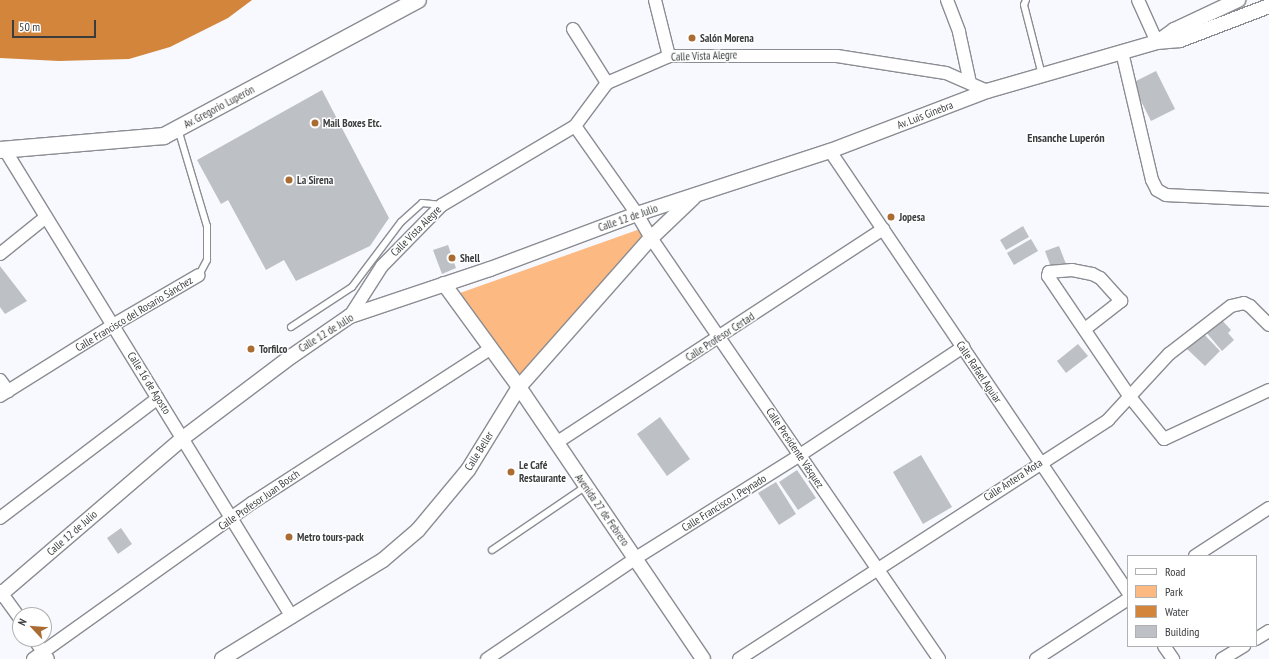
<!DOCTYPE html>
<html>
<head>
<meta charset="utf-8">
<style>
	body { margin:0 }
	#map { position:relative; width:1269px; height:659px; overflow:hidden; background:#f7f9ff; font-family:"PT Sans Narrow",sans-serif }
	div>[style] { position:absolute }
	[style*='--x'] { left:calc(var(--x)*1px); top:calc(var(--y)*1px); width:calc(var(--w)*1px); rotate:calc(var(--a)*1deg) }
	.green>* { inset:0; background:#fcb981 }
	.water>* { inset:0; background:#d3853c }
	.building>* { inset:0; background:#bdc0c5 }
	.roads { filter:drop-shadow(1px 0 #8b8d92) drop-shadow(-1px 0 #8b8d92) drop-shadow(0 1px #8b8d92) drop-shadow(0 -1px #8b8d92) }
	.service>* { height:6px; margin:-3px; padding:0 3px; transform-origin:3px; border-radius:3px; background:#fff }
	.minor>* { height:12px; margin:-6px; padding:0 6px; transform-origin:6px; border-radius:6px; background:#fff }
	.tertiary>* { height:14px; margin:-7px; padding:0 7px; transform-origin:7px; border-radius:7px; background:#fff }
	.secondary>* { height:16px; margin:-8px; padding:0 8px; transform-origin:8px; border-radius:8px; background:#fff }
	.dots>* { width:11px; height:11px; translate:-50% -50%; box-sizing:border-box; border:2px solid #fff; border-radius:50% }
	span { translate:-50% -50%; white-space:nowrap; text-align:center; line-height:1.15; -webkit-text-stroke:3px #fff; paint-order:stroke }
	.poi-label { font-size:11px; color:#3b3c3e; font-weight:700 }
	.left { translate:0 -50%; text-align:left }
	.street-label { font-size:11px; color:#3b3c3e }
	.neighbourhood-label { font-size:12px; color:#3b3c3e; font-weight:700 }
	.legend { position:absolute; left:1127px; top:555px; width:130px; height:92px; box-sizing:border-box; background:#fff; border:1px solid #b1b1b2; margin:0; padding:5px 7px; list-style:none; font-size:12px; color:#3b3c3e }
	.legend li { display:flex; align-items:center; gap:8px; height:20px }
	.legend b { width:20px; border:1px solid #b1b1b2 }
	.north { position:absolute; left:12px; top:607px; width:40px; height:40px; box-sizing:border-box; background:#fff; border:1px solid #b1b1b2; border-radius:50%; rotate:296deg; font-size:11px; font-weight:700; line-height:16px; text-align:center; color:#3b3c3e }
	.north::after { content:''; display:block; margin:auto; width:14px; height:18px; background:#ab6c33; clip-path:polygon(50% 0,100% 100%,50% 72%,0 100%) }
	.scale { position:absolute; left:12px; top:20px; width:84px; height:18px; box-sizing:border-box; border:2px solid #3b3c3e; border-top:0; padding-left:5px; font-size:12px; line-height:14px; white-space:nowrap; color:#3b3c3e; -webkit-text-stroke:3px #fff; paint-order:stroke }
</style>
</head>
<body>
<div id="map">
	<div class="green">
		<div style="clip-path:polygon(671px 218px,520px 379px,460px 293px)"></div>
	</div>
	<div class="water">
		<div style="clip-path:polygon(0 0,252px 0,228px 18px,170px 47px,129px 59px,59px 61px,0 58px)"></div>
	</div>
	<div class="building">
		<div style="clip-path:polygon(1156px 71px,1175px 109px,1151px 121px,1132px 83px)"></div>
		<div style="clip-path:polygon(322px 90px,389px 218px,370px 246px,296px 281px,284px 260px,266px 270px,228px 200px,221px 204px,197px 160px)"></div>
		<div style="clip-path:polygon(1023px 226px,1029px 237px,1006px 250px,1000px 240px)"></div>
		<div style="clip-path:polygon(1031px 239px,1038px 251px,1014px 265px,1007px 253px)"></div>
		<div style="clip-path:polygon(448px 245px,456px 268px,442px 274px,433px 250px)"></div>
		<div style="clip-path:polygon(1059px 246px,1066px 264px,1052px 270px,1045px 251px)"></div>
		<div style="clip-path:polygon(0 266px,27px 301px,5px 314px,0 307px)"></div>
		<div style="clip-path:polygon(1220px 318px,1231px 330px,1228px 333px,1234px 340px,1222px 351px,1205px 331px)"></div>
		<div style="clip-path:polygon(1202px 332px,1220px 351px,1205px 366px,1186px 348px)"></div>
		<div style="clip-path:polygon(1078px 344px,1088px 356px,1066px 373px,1057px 361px)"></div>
		<div style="clip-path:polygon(660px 417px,690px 459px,667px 476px,637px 434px)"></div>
		<div style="clip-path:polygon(921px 455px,952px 507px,923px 524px,893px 472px)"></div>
		<div style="clip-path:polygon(797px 470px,816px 498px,798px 510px,779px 482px)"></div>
		<div style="clip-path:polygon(776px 482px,796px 514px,779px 525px,758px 493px)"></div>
		<div style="clip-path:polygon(121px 528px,132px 544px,118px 554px,107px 538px)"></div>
	</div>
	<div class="roads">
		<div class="service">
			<div style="--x:1026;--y:0;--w:5;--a:112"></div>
			<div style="--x:1024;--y:5;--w:72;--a:75.6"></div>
			<div style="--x:178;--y:129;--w:101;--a:73.4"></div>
			<div style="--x:207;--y:226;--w:34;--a:90"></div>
			<div style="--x:207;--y:260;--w:17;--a:118"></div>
			<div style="--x:291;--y:327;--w:73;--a:-33.3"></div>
			<div style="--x:352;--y:287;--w:81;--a:-53"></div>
			<div style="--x:401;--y:222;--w:28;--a:-42"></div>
			<div style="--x:422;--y:203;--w:20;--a:6"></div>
			<div style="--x:492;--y:550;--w:114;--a:-34.2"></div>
		</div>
		<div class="minor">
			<div style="--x:655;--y:0;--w:58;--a:76"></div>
			<div style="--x:947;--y:0;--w:34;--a:69"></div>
			<div style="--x:959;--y:32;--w:52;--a:77.8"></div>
			<div style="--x:1138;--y:0;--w:46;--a:65.7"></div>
			<div style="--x:573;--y:29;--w:64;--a:57.8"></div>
			<div style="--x:1122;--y:52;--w:131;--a:76.8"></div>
			<div style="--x:1152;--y:180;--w:11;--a:63"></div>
			<div style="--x:1157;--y:190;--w:10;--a:29"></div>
			<div style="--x:1166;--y:195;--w:103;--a:2.8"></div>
			<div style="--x:575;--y:126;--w:108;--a:54.8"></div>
			<div style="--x:637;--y:214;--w:28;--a:60"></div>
			<div style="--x:651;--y:238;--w:510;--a:55.62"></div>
			<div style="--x:5;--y:150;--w:548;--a:58.43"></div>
			<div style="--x:830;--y:151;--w:532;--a:55.95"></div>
			<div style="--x:0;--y:254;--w:59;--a:-38.8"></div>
			<div style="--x:350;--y:316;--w:59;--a:-57.4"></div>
			<div style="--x:382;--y:266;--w:86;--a:-45.5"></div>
			<div style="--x:442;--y:205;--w:155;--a:-30.7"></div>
			<div style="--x:575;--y:126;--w:54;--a:-53.3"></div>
			<div style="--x:607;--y:83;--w:68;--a:-23.5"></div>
			<div style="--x:669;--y:56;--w:168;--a:0"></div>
			<div style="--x:837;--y:56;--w:110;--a:8.9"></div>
			<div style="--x:946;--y:73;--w:45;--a:23.7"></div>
			<div style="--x:1085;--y:329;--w:46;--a:-37.9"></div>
			<div style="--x:1121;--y:301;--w:31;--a:-132"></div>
			<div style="--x:1100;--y:278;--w:9;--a:-153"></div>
			<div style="--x:1092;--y:274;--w:20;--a:-169"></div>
			<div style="--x:1072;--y:270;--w:23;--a:175"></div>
			<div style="--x:1049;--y:272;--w:4;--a:104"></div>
			<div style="--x:1048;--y:276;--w:146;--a:55.9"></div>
			<div style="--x:1130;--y:397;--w:54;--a:51"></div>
			<div style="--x:1164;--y:439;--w:116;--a:-25"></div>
			<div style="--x:0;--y:380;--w:14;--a:54"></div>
			<div style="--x:0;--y:396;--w:133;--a:-32.1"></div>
			<div style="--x:113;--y:325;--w:99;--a:-30.2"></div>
			<div style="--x:556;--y:443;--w:391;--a:-33.2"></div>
			<div style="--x:0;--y:518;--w:198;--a:-37.2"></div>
			<div style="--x:1195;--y:556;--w:88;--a:-33"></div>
			<div style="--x:0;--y:591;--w:34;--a:54"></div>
			<div style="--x:34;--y:639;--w:24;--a:55"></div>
			<div style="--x:1256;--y:639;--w:15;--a:-32"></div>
			<div style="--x:1164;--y:646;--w:16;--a:55"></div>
			<div style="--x:33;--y:659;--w:269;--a:-35.5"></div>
			<div style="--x:252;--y:503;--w:283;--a:-32.9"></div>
			<div style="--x:487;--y:659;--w:180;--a:-34.1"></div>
			<div style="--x:636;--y:558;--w:194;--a:-32.1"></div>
			<div style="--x:800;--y:455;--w:196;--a:-33.5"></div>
			<div style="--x:739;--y:659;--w:440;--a:-32.9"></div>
			<div style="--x:1108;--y:420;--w:90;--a:-47.3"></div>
			<div style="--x:1169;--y:354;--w:78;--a:-37.7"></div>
			<div style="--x:1231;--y:306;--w:13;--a:-13"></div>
			<div style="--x:1244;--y:303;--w:7;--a:27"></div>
			<div style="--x:1250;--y:306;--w:27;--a:45"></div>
			<div style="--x:1036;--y:659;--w:110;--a:-33.1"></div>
			<div style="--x:1222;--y:659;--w:26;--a:-31"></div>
		</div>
		<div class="tertiary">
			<div style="--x:1159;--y:41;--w:19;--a:-36"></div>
			<div style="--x:1174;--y:30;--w:71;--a:-25.1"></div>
			<div style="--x:444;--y:284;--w:127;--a:53.9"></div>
			<div style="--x:519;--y:387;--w:328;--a:55.9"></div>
			<div style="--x:0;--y:595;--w:241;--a:-40.6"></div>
			<div style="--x:183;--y:438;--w:136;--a:-37"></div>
			<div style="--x:292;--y:356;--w:70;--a:-34.6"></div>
			<div style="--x:350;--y:316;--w:148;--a:-18.6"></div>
			<div style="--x:490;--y:269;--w:157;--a:-20.5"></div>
			<div style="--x:637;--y:214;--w:203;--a:-18.1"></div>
			<div style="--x:830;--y:151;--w:168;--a:-20.9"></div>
			<div style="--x:987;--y:91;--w:177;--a:-16.1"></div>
			<div style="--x:1157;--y:42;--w:23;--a:-5"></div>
			<div style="--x:1180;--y:40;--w:95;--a:-20.9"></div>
			<div style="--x:222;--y:659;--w:189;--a:-31.6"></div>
			<div style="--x:383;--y:560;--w:46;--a:-40.6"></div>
			<div style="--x:418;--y:530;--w:78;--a:-50.2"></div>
			<div style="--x:468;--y:470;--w:97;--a:-58.4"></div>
			<div style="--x:519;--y:387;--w:199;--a:-48.5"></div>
			<div style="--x:651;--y:238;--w:58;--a:-43.6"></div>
		</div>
		<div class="secondary">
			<div style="--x:0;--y:150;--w:165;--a:-4.9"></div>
			<div style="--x:164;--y:136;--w:288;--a:-28.2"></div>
		</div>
	</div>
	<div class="dots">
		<div style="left:692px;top:38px;background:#ab6c33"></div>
		<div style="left:315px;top:123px;background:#ab6c33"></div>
		<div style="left:289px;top:180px;background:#ab6c33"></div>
		<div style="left:891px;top:217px;background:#ab6c33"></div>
		<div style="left:452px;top:258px;background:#ab6c33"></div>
		<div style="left:251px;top:349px;background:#ab6c33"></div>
		<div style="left:511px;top:472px;background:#ab6c33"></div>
		<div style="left:289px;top:537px;background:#ab6c33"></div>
	</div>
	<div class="poi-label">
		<span class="left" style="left:700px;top:38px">Salón Morena</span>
		<span class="left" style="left:323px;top:123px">Mail Boxes Etc.</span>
		<span class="left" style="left:297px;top:180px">La Sirena</span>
		<span class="left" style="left:899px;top:217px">Jopesa</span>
		<span class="left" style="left:460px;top:258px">Shell</span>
		<span class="left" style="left:259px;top:349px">Torfilco</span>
		<span class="left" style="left:519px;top:472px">Le Café<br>Restaurante</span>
		<span class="left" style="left:297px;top:537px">Metro tours-pack</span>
	</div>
	<div class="street-label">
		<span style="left:704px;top:56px;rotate:-2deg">Calle Vista Alegre</span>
		<span style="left:219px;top:107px;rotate:-28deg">Av. Gregorio Luperón</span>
		<span style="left:925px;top:115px;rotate:-21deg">Av. Luis Ginebra</span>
		<span style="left:628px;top:218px;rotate:-19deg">Calle 12 de Julio</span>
		<span style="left:416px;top:231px;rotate:-45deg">Calle Vista Alegre</span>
		<span style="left:134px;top:314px;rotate:-31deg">Calle Francisco del Rosario Sánchez</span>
		<span style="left:326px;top:333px;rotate:-32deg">Calle 12 de Julio</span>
		<span style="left:720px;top:337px;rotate:-33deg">Calle Profesor Certad</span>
		<span style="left:979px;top:372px;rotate:56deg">Calle Rafael Aguiar</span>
		<span style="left:149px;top:383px;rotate:58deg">Calle 16 de Agosto</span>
		<span style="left:795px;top:448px;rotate:56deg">Calle Presidente Vásquez</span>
		<span style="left:479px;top:451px;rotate:-58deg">Calle Beller</span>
		<span style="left:1013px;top:480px;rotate:-33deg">Calle Antera Mota</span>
		<span style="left:259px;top:500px;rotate:-35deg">Calle Profesor Juan Bosch</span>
		<span style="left:724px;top:503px;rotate:-32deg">Calle Francisco J. Peynado</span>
		<span style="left:602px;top:510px;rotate:55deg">Avenida 27 de Febrero</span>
		<span style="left:72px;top:533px;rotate:-41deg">Calle 12 de Julio</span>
	</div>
	<div class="neighbourhood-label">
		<span style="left:1066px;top:138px">Ensanche Luperón</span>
	</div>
	<ul class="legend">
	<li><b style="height:5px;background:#fff"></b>Road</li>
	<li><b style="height:11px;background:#fcb981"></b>Park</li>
	<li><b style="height:11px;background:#d3853c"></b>Water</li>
	<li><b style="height:11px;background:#bdc0c5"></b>Building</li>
	</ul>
	<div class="north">N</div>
	<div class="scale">50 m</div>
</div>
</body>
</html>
